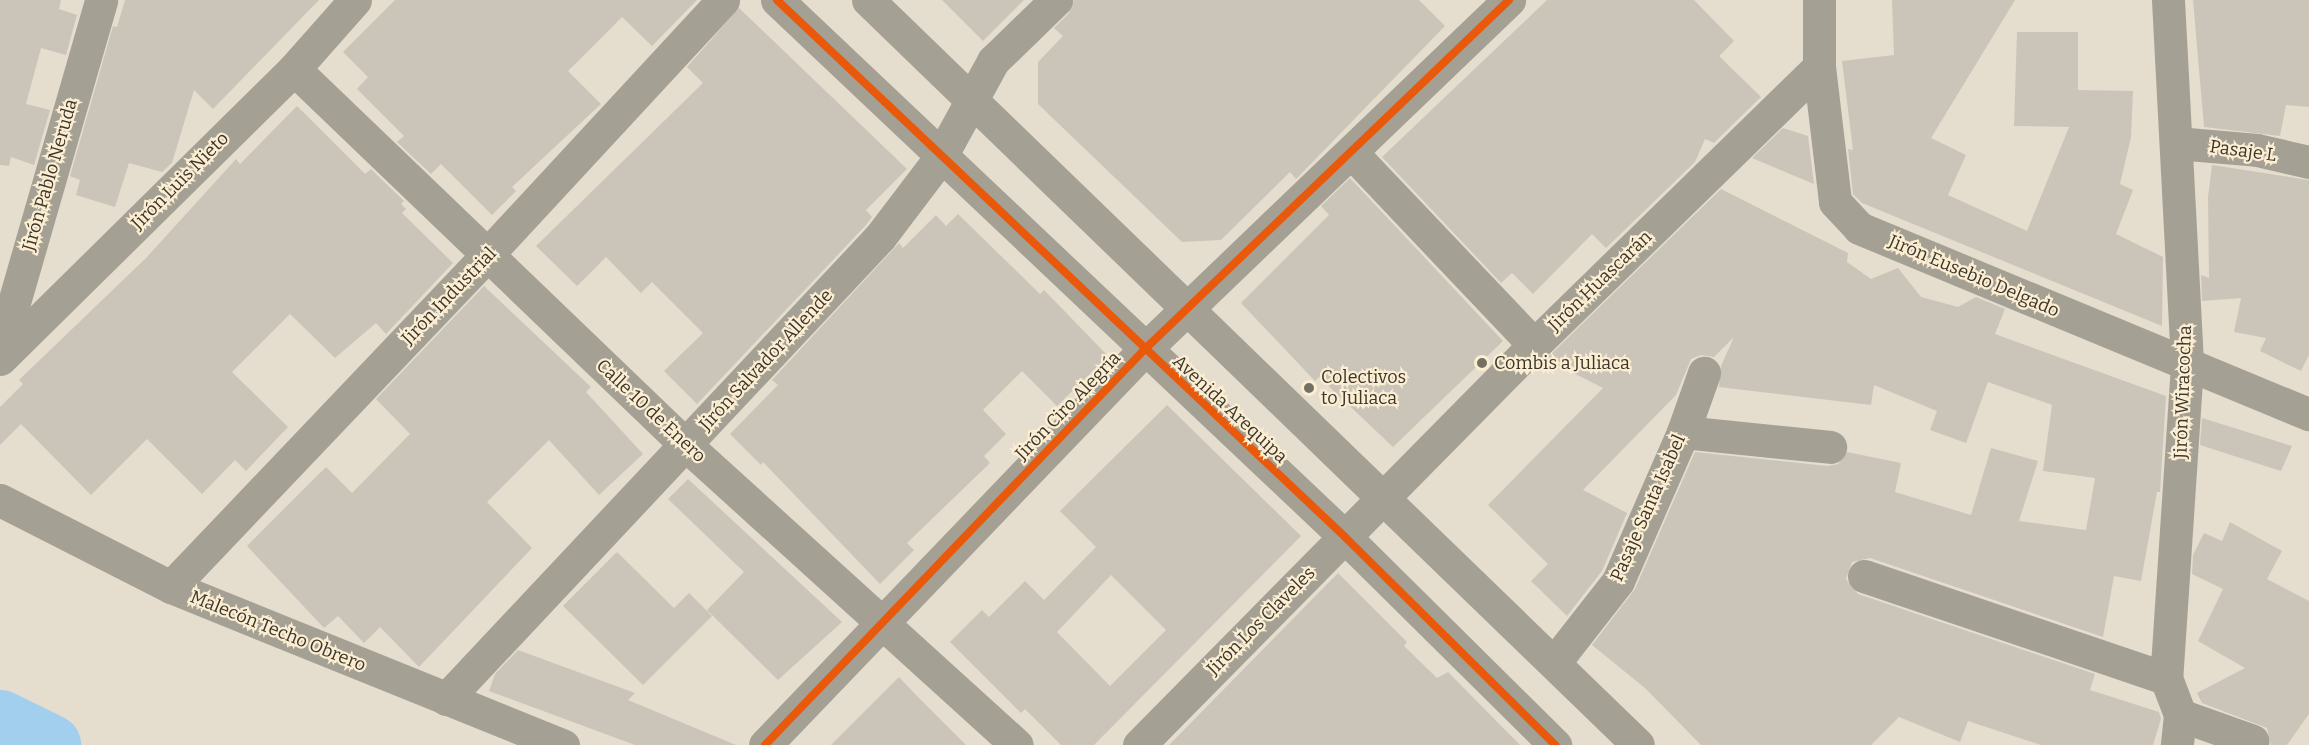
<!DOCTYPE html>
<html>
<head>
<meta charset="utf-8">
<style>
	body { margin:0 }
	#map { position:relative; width:2309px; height:745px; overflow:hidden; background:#e5ddce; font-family:Bitter,serif }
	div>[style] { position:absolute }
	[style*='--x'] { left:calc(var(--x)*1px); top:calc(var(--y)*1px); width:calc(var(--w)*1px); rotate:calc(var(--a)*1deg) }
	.river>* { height:63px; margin:-31.5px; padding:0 31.5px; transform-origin:31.5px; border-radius:31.5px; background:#a3cfee }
	.building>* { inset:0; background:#cbc5b9 }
	.minor>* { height:33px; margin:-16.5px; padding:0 16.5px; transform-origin:16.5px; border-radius:16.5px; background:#a5a094 }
	.cycleway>* { height:8px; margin:-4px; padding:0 4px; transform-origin:4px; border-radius:4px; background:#e8590c }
	.dots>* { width:16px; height:16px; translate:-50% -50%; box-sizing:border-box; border:3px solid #fceed2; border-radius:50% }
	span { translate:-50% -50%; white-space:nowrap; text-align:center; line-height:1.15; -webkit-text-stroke:4.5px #fceed2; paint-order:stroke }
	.street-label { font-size:18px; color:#3b352b }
	.poi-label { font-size:18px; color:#3b352b }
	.left { translate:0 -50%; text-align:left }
</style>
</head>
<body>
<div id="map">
	<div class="river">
		<div style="--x:0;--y:721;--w:55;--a:26.1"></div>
	</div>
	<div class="building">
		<div style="clip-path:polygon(0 0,61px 0,59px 9px,77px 15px,66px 55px,41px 48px,26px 104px,50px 110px,34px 165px,11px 157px,9px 166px,0 165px)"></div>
		<div style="clip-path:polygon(125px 0,319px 0,213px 109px,194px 90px,172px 163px,162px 172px,129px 163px,115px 207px,76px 195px,80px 180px,70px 176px,113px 26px,117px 27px)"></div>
		<div style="clip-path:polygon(395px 0,697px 0,652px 46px,622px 17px,568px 71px,601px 104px,512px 187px,516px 191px,492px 215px,441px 164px,431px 174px,397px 142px,404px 136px,357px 89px,368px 77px,343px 52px)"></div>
		<div style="clip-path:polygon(942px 0,1024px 0,983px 41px)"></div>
		<div style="clip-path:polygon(1074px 0,1419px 0,1445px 26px,1296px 179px,1290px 172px,1221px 240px,1182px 242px,1038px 104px,1038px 62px,1063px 36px,1054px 28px,1069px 13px)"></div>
		<div style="clip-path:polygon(1547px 0,1694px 0,1734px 41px,1719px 56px,1761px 97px,1714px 143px,1705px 139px,1695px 162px,1606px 248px,1592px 234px,1533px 294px,1512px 273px,1501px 283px,1382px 157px)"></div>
		<div style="clip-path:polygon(1892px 0,2015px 0,1931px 138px,1966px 155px,1948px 195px,2027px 231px,2069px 127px,2014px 126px,2017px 32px,2078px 32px,2078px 90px,2133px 91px,2131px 137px,2120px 184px,2133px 190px,2116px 234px,2163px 257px,2162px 326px,1862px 203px,1853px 194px,1848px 149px,1853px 150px,1842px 61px,1894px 55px)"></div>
		<div style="clip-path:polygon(2193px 0,2309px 0,2309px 107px,2286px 105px,2280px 136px,2204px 127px)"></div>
		<div style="clip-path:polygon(739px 8px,907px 169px,866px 210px,872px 217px,866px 225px,697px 404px,664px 371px,703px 333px,652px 282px,641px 293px,606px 257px,577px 286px,536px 246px,703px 83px,687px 67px)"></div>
		<div style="clip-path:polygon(297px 106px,365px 174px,371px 169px,404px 201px,401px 204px,406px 209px,402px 213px,453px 263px,386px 334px,376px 323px,335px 358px,290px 314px,232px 372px,288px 427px,246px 471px,235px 460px,202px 494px,147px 439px,91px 495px,21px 424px,0 445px,0 407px,23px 384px,19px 380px,147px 257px,236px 159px,240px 164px)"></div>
		<div style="clip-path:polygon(1783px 128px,1808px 136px,1814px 184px,1752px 158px)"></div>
		<div style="clip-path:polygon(2212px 165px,2309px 180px,2309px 355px,2301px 371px,2260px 351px,2266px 338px,2234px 332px,2241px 298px,2202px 301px,2201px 275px,2209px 278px,2208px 197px)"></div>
		<div style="clip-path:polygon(1350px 178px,1503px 341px,1393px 447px,1319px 377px,1315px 381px,1241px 303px,1329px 215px,1321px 206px)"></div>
		<div style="clip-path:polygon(1721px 189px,1848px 253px,1847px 262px,1871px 279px,1898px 268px,1921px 297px,1958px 307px,1976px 297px,2005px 309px,1995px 334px,2166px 396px,2160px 492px,2157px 492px,2141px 581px,2114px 576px,2103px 637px,1870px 558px,1852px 562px,1846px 579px,1858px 594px,2095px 674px,2090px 690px,2159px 712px,2161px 719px,2153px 745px,2041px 745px,1968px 721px,1960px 742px,1899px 717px,1871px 745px,1701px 745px,1645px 688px,1592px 645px,1635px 589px,1695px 452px,1828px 466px,1838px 464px,1847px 452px,1901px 463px,1895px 492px,1971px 515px,1991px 448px,2038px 461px,2019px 521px,2086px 530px,2095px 478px,2043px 471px,2052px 405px,1988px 382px,1966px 443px,1930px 430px,1937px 411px,1874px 385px,1871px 405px,1719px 387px,1721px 366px,1734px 337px,1714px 357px,1701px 355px,1691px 359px,1676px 395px,1583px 490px,1627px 513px,1602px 571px,1567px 616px,1531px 581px,1548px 564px,1488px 505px,1603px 388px,1546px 359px)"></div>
		<div style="clip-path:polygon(958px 214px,1040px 294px,1044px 290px,1108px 356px,1057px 406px,1022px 371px,983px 410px,1006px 434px,984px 456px,990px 463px,907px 543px,914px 550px,880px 584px,763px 462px,761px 465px,730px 434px,778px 385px,772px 380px,899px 243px,903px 248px,936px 215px,946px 226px)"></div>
		<div style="clip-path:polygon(484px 286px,591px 387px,586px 392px,643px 454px,599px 495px,549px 440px,487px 502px,532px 548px,419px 667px,380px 627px,364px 643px,338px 616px,324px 628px,247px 546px,326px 467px,352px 493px,410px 434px,376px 399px)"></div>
		<div style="clip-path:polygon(evenodd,1167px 405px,1301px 536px,1094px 745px,1061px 745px,1025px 709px,1021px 713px,950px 642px,982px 610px,989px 617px,1025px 581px,1044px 600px,1096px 547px,1060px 511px,1167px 405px,1111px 575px,1166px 630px,1110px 686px,1057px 632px,1111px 575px)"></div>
		<div style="clip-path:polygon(2202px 418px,2292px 446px,2281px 471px,2200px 445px)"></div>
		<div style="clip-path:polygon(688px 479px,842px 622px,778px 680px,707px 610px,744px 572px,668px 499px)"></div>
		<div style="clip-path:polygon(2230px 522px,2282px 551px,2267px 579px,2309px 601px,2309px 714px,2287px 745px,2271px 745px,2267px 728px,2202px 703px,2197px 693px,2245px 668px,2198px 641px,2223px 589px,2192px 574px,2193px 555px,2204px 533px,2222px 541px)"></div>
		<div style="clip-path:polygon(617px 552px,674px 608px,689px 593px,712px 616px,643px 685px,563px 606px)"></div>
		<div style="clip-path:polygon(1338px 573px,1407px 642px,1404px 646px,1437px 678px,1448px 672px,1520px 745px,1169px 745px)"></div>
		<div style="clip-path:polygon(518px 650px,635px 693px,628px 700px,736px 745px,635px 745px,489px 691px,495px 674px)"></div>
		<div style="clip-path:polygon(899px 677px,916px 695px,966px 745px,831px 745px)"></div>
	</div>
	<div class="minor">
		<div style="--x:777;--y:0;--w:782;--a:43.39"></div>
		<div style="--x:1345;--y:537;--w:296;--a:44.7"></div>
		<div style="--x:868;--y:0;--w:1071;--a:44.05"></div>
		<div style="--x:1819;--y:0;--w:67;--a:90"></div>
		<div style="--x:1819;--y:67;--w:136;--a:83.2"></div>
		<div style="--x:1835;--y:202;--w:35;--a:47"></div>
		<div style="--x:1859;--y:228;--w:487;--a:22.5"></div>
		<div style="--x:2168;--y:0;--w:365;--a:87"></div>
		<div style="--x:2187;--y:365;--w:314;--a:93.8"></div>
		<div style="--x:2166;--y:678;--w:40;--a:69"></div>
		<div style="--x:2180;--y:715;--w:30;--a:96"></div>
		<div style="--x:294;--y:69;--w:545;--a:43.81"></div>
		<div style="--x:687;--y:446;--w:445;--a:42.2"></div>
		<div style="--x:2176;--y:143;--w:81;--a:4.9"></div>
		<div style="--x:2257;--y:150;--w:53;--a:13"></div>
		<div style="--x:1352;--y:153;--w:265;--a:46.5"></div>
		<div style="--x:0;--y:351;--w:365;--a:-73.9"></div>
		<div style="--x:0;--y:359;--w:413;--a:-44.6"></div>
		<div style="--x:294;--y:69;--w:92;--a:-48.5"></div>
		<div style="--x:1683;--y:432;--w:148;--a:5.8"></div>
		<div style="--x:0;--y:500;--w:192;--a:27"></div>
		<div style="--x:171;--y:587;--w:423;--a:22"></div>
		<div style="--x:1864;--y:576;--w:319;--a:18.7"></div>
		<div style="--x:171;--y:587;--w:457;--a:-46.4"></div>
		<div style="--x:486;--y:256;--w:349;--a:-47.2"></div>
		<div style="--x:1554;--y:663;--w:104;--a:-52"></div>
		<div style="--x:1618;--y:581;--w:163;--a:-66.4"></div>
		<div style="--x:1683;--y:432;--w:63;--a:-70.4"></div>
		<div style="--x:446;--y:699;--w:634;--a:-46.79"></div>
		<div style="--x:880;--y:237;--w:99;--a:-52.8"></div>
		<div style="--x:940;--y:158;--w:111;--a:-61.3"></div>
		<div style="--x:993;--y:61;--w:88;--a:-44.1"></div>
		<div style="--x:2180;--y:715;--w:77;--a:19.6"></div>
		<div style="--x:765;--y:745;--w:547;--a:-46.18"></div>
		<div style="--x:1144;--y:350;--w:506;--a:-43.8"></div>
		<div style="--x:1139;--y:745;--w:562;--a:-45.36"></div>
		<div style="--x:1534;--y:345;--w:398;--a:-44.3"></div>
	</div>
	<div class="cycleway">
		<div style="--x:777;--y:0;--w:782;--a:43.39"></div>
		<div style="--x:1345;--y:537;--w:296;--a:44.7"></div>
		<div style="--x:765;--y:745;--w:547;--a:-46.18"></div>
		<div style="--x:1144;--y:350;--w:506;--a:-43.8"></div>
	</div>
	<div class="dots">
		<div style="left:1482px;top:363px;background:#767064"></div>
		<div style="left:1309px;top:388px;background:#767064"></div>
	</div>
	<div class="street-label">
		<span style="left:2243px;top:151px;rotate:8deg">Pasaje L</span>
		<span style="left:50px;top:175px;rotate:-74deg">Jirón Pablo Neruda</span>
		<span style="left:180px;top:181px;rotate:-45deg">Jirón Luis Nieto</span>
		<span style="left:1974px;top:276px;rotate:23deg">Jirón Eusebio Delgado</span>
		<span style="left:1600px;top:281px;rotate:-44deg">Jirón Huascarán</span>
		<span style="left:449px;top:296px;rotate:-46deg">Jirón Industrial</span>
		<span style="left:766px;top:360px;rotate:-47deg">Jirón Salvador Allende</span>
		<span style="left:2183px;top:392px;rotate:-88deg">Jirón Wiracocha</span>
		<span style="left:1068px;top:406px;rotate:-46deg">Jirón Ciro Alegría</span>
		<span style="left:1230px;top:409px;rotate:43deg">Avenida Arequipa</span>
		<span style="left:651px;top:411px;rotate:43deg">Calle 10 de Enero</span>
		<span style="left:1648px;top:508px;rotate:-66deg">Pasaje Santa Isabel</span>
		<span style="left:1261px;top:621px;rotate:-45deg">Jirón Los Claveles</span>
		<span style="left:278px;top:631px;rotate:22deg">Malecón Techo Obrero</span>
	</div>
	<div class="poi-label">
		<span class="left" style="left:1494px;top:363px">Combis a Juliaca</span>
		<span class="left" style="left:1321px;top:388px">Colectivos<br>to Juliaca</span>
	</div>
</div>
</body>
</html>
